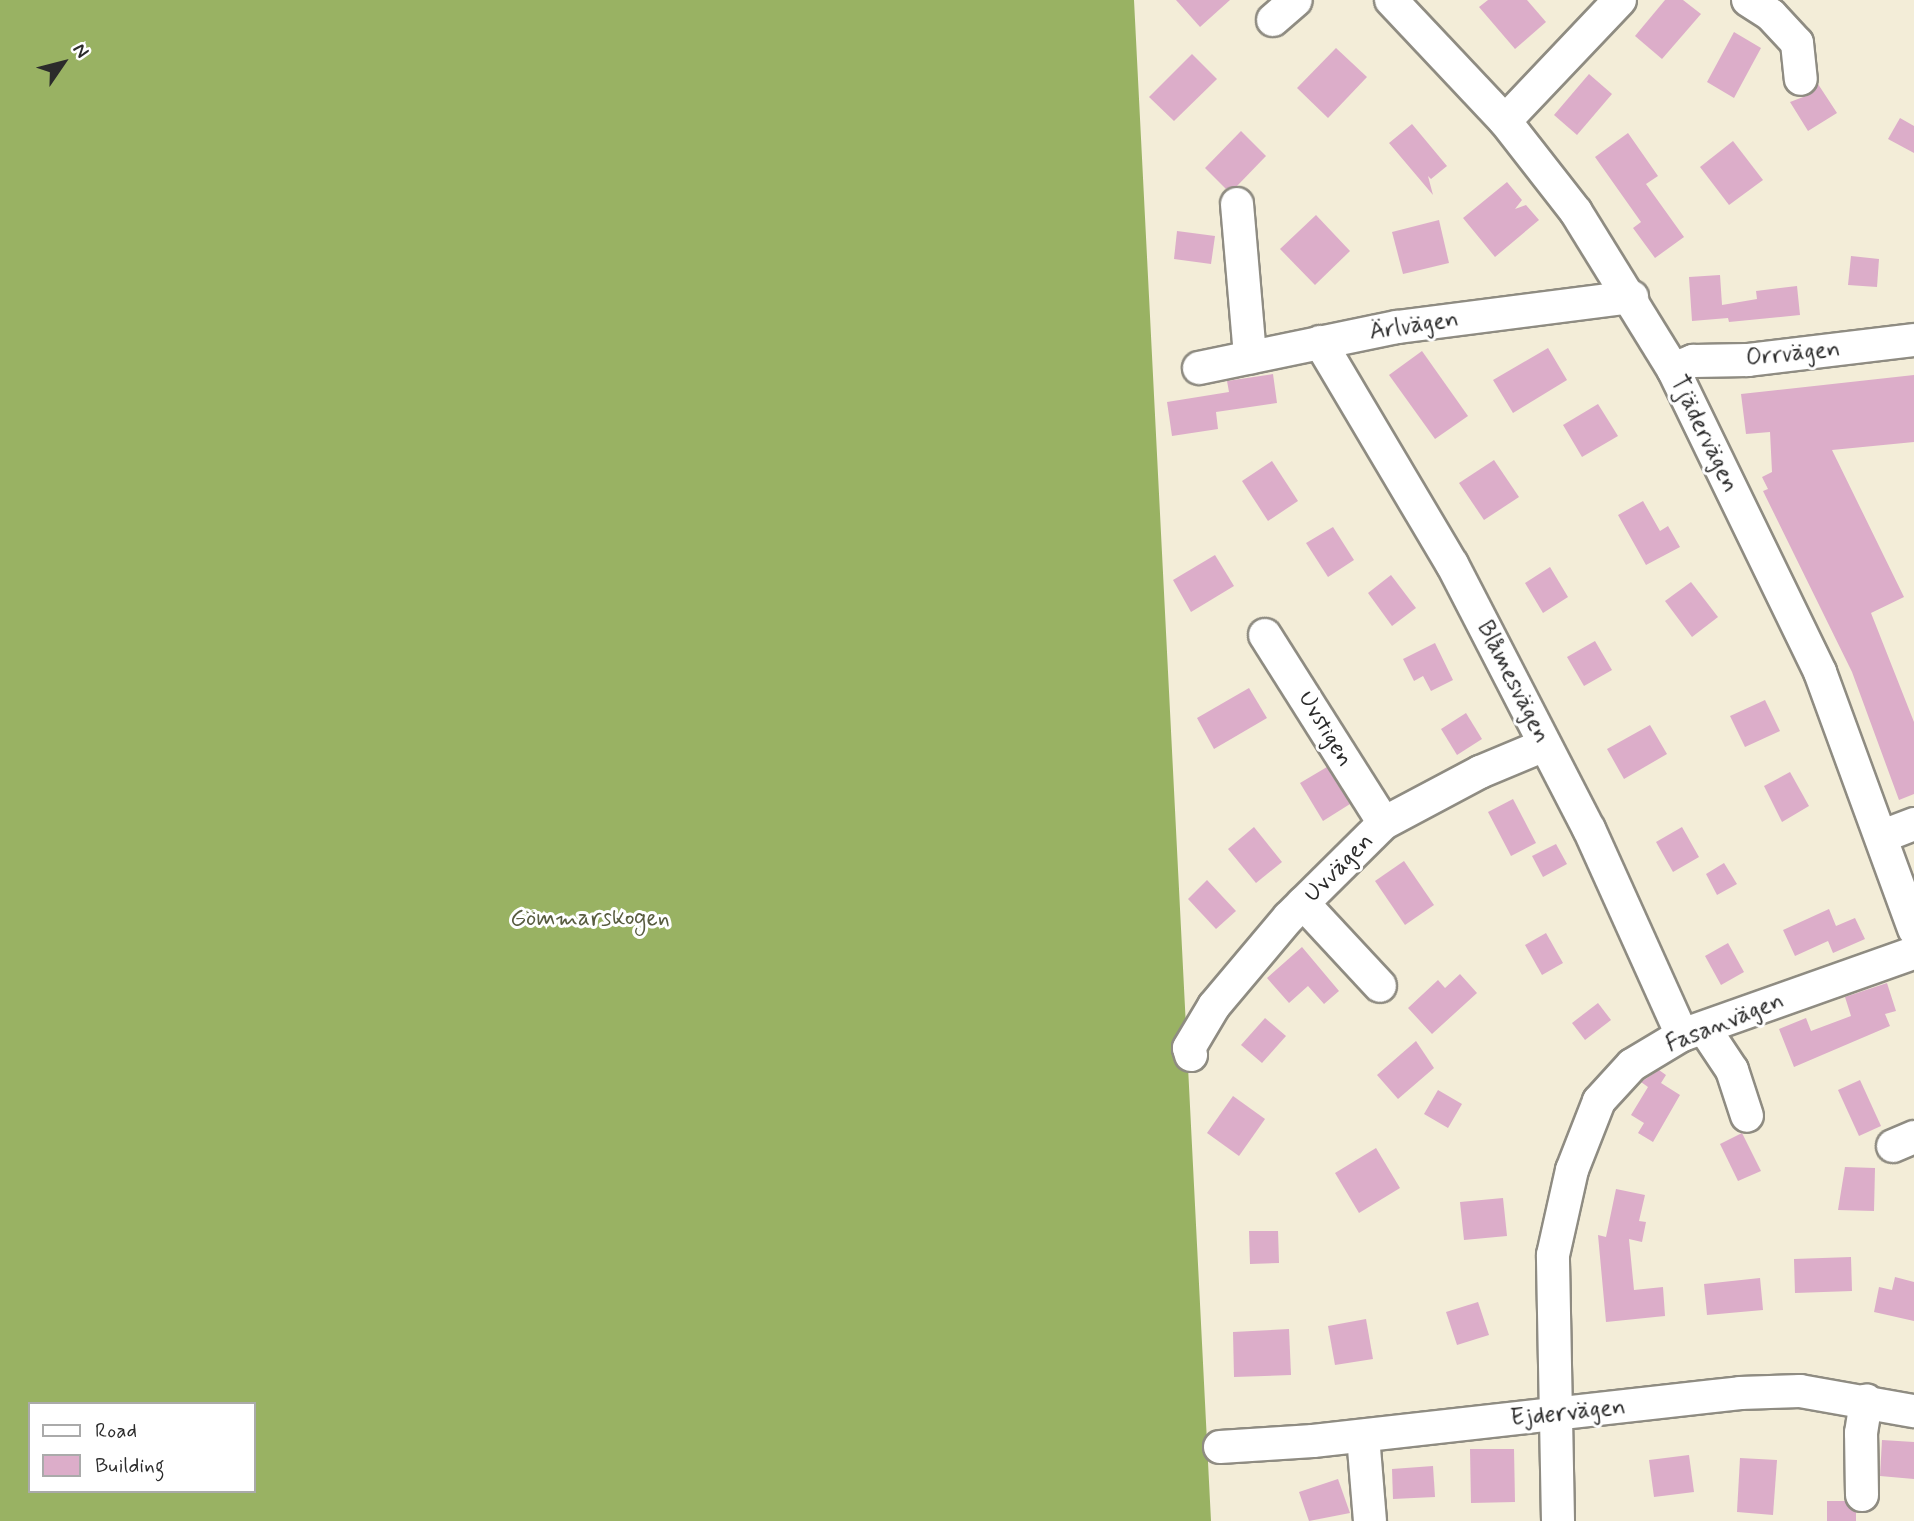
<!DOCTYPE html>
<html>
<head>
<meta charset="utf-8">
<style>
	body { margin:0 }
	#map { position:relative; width:1914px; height:1521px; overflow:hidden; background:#f3edd8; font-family:Mynerve,sans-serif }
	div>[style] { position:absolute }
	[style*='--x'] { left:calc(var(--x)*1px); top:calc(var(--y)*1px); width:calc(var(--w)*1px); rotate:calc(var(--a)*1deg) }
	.forest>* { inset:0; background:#99b263 }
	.building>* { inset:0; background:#dcadc9 }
	.roads { filter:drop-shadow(2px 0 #8f8c82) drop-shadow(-2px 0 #8f8c82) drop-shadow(0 2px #8f8c82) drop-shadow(0 -2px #8f8c82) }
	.minor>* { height:32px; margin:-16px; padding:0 16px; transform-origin:16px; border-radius:16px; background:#fff }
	span { translate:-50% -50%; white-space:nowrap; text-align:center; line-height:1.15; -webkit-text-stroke:6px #fff; paint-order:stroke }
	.street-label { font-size:24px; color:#2b2b2b }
	.park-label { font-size:24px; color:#585c40 }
	.legend { position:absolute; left:28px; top:1402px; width:228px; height:91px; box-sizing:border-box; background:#fff; border:2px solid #aaa; margin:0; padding:9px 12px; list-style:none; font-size:21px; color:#2b2b2b }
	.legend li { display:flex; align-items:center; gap:14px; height:35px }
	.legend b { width:35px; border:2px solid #aaa }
	.north { position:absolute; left:28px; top:28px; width:70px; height:70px; -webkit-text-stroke:5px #fff; paint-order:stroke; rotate:55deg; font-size:19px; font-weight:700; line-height:28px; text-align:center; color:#2b2b2b }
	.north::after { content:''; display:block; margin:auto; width:24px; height:32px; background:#2b2b2b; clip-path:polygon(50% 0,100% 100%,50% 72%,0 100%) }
</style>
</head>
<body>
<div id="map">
	<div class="forest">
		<div style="clip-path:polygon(evenodd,0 0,1134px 0,1211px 1521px,0 1521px,0 0,30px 1404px,254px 1404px,254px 1491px,30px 1491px,30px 1404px)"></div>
	</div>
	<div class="building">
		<div style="clip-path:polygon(1176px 0,1230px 0,1200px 27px)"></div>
		<div style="clip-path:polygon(1488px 0,1527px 0,1546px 22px,1515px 49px,1479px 7px)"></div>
		<div style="clip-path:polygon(1665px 0,1683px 0,1701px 14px,1662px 59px,1635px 36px)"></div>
		<div style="clip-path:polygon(1734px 32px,1761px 48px,1734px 98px,1707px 82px)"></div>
		<div style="clip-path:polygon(1336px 48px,1367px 77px,1328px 118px,1297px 88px)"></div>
		<div style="clip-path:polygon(1192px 54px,1217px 79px,1174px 121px,1149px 97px)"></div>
		<div style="clip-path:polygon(1589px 74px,1612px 94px,1577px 135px,1554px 115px)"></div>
		<div style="clip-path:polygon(1818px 84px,1837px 113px,1808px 131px,1790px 102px,1811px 94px)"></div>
		<div style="clip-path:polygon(1900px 118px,1914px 126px,1914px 153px,1888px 139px)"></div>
		<div style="clip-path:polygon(1412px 124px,1447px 166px,1431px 179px,1428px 176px,1433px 195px,1389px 143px)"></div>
		<div style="clip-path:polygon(1241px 131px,1266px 156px,1237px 186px,1226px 189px,1205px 168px)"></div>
		<div style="clip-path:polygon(1628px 133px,1658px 176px,1646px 184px,1684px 237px,1655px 258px,1633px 228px,1641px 222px,1595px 157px)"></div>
		<div style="clip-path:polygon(1733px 141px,1763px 180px,1729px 205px,1700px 167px)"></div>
		<div style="clip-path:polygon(1507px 182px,1522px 200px,1515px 209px,1526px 205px,1539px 220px,1495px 257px,1463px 218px)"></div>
		<div style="clip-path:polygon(1316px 215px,1350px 251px,1315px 285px,1280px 249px)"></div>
		<div style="clip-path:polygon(1439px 220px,1449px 263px,1403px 274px,1392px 232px)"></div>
		<div style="clip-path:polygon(1177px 231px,1215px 236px,1211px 264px,1174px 259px)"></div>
		<div style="clip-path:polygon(1851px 256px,1879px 259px,1877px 287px,1848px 285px)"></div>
		<div style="clip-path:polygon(1720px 275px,1722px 305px,1757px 299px,1756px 291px,1797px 286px,1800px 315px,1729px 322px,1728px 318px,1692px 321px,1689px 277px)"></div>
		<div style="clip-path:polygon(1548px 348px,1567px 380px,1513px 413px,1493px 380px)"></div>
		<div style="clip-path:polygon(1422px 351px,1468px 416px,1435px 439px,1389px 375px)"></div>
		<div style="clip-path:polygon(1273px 374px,1277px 403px,1216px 412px,1218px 429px,1172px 436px,1167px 402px,1229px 392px,1227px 381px)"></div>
		<div style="clip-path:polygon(1914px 375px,1914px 442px,1832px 450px,1904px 597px,1871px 613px,1914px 722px,1914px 794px,1899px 800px,1852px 672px,1763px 491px,1768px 489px,1762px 477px,1772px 472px,1770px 432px,1746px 434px,1741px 394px)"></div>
		<div style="clip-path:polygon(1598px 404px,1618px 436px,1582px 457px,1563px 425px)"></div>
		<div style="clip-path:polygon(1494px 460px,1519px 497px,1484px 520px,1459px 483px)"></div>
		<div style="clip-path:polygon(1272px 461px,1298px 501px,1268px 521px,1242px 481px)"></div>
		<div style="clip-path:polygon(1643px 501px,1660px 531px,1668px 526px,1680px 547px,1646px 565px,1618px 515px)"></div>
		<div style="clip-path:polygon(1333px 527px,1354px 560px,1328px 577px,1306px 543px)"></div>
		<div style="clip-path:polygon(1215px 555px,1234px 586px,1191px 612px,1173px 580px)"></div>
		<div style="clip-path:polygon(1550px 567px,1568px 597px,1543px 613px,1525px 583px)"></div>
		<div style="clip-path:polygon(1391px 575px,1416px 608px,1392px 626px,1368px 593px)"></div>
		<div style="clip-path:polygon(1691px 582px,1718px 617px,1692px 637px,1665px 601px)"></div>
		<div style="clip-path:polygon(1595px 641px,1612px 670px,1584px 686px,1567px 657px)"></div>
		<div style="clip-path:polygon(1435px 643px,1453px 680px,1431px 691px,1423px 676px,1414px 681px,1403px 659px)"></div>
		<div style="clip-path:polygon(1249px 688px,1267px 718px,1214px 749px,1197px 718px)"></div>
		<div style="clip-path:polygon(1765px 700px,1780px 731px,1745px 747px,1730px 716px)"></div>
		<div style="clip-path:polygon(1466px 713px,1482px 739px,1457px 755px,1441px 729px)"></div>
		<div style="clip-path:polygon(1650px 725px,1667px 754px,1624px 779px,1607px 749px)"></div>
		<div style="clip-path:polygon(1327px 767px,1350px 804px,1323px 821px,1300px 783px)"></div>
		<div style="clip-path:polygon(1790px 772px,1809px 806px,1782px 822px,1764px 786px)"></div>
		<div style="clip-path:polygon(1513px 799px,1536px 843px,1511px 856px,1488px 812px)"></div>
		<div style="clip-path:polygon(1254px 827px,1282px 862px,1256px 883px,1228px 849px)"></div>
		<div style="clip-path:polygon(1682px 827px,1699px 857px,1673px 872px,1656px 842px)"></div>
		<div style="clip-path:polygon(1556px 844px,1567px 864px,1543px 877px,1532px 856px)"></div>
		<div style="clip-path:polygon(1404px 861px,1434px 905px,1405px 925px,1375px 881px)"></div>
		<div style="clip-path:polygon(1724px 863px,1737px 884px,1717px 895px,1706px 874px)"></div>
		<div style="clip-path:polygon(1207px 880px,1236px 911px,1216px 929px,1188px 899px)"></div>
		<div style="clip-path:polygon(1829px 909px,1836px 926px,1855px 918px,1865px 939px,1833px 953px,1828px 941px,1795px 956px,1783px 930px)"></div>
		<div style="clip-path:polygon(1546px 933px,1563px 963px,1542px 975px,1525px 945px)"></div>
		<div style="clip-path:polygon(1728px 943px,1744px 972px,1721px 985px,1705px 956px)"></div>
		<div style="clip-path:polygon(1302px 947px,1339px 991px,1324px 1004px,1308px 986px,1289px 1003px,1267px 978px)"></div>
		<div style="clip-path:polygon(1460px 974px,1477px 993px,1432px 1034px,1408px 1008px,1438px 980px,1445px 988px)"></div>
		<div style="clip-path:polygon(1887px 983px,1896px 1011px,1885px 1014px,1890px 1026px,1794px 1067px,1779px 1029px,1806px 1018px,1811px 1031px,1851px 1016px,1845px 997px)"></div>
		<div style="clip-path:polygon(1598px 1003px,1611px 1020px,1585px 1040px,1572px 1023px)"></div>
		<div style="clip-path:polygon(1265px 1018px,1286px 1036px,1262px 1063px,1241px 1045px)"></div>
		<div style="clip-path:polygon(1416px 1041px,1434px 1068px,1398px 1099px,1377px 1075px)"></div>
		<div style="clip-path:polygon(1659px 1070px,1666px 1075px,1661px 1083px,1680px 1095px,1653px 1142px,1638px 1133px,1644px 1123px,1631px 1115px,1648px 1087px,1641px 1082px)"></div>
		<div style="clip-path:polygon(1860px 1080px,1881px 1126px,1859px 1136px,1838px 1090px)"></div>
		<div style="clip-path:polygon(1438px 1090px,1462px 1104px,1448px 1128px,1424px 1114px)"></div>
		<div style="clip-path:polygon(1233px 1096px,1265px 1119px,1239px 1156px,1207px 1133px)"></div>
		<div style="clip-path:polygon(1742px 1133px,1761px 1171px,1738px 1181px,1720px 1144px)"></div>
		<div style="clip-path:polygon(1376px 1148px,1400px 1188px,1359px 1213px,1335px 1173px)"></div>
		<div style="clip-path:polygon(1845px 1167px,1875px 1168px,1874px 1211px,1838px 1210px)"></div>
		<div style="clip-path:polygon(1616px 1189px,1645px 1195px,1639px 1221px,1646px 1222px,1642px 1242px,1629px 1239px,1634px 1290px,1663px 1287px,1665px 1316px,1606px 1322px,1598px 1235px,1606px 1237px)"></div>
		<div style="clip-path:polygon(1503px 1198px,1507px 1236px,1464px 1240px,1460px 1202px)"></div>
		<div style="clip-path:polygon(1249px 1231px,1278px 1231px,1279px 1263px,1250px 1264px)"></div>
		<div style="clip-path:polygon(1851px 1257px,1852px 1291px,1795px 1293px,1794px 1259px)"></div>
		<div style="clip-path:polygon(1895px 1277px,1914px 1282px,1914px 1321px,1874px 1312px,1879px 1287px,1892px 1290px)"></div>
		<div style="clip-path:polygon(1760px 1278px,1763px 1310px,1707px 1315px,1704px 1284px)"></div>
		<div style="clip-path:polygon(1478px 1302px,1489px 1335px,1457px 1345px,1446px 1312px)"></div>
		<div style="clip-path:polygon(1366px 1319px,1373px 1359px,1335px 1365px,1328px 1326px)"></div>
		<div style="clip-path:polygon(1289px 1329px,1291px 1375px,1234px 1377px,1233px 1332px)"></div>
		<div style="clip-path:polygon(1882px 1440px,1914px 1442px,1914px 1479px,1880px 1476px)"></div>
		<div style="clip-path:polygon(1470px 1449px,1514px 1449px,1515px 1502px,1471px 1503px)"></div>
		<div style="clip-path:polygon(1689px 1455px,1694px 1492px,1654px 1497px,1649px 1460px)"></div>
		<div style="clip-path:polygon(1740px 1458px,1777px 1460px,1773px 1515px,1737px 1512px)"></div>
		<div style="clip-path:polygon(1433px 1466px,1435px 1497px,1393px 1499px,1392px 1469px)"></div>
		<div style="clip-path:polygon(1338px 1479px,1350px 1513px,1309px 1521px,1299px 1492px)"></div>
		<div style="clip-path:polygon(1827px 1501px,1845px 1501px,1856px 1512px,1856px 1521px,1827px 1521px)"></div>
	</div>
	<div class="roads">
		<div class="minor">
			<div style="--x:1391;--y:0;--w:166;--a:46.7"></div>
			<div style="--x:1505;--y:121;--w:115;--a:52"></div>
			<div style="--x:1576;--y:212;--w:185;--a:58.3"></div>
			<div style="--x:1673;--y:369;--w:337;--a:64.1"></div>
			<div style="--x:1820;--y:672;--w:274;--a:69.9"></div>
			<div style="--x:1748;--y:0;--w:27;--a:33"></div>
			<div style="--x:1771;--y:15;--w:38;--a:47"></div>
			<div style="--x:1797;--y:43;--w:36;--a:84"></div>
			<div style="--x:1273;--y:20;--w:30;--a:-41"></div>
			<div style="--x:1505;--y:121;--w:167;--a:-46.5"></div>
			<div style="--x:1237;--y:204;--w:154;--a:85.1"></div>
			<div style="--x:1320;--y:342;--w:258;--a:59.3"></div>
			<div style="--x:1452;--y:564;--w:298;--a:62.7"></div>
			<div style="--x:1589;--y:829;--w:226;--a:65.7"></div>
			<div style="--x:1199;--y:368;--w:202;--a:-11.7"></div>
			<div style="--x:1397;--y:327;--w:237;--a:-7.3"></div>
			<div style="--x:1673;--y:369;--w:22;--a:-22"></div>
			<div style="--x:1693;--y:361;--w:55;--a:-1"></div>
			<div style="--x:1748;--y:360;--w:167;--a:-6.9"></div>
			<div style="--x:1265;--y:635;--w:222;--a:57.7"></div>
			<div style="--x:1883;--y:836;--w:33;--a:-21"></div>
			<div style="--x:1303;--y:903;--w:113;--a:47.1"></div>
			<div style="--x:1704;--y:1028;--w:50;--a:56.3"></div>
			<div style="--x:1732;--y:1070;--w:48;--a:71.9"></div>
			<div style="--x:1191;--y:1055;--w:7;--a:-106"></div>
			<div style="--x:1189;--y:1048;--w:49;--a:-59.2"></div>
			<div style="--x:1214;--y:1006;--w:116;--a:-49.9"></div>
			<div style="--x:1289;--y:917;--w:134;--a:-44.7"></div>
			<div style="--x:1384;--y:823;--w:109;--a:-28"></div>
			<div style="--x:1480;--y:772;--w:70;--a:-22.6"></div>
			<div style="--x:1893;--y:1146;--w:23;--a:-23"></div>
			<div style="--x:1363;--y:1436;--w:85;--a:85.3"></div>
			<div style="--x:1220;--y:1447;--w:93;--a:-3.7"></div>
			<div style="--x:1313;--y:1441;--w:430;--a:-6.4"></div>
			<div style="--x:1740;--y:1393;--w:60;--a:-1.9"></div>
			<div style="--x:1800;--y:1391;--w:116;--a:10"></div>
			<div style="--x:1862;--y:1495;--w:62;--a:-90.9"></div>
			<div style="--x:1861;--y:1433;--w:33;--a:-81"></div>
			<div style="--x:1558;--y:1521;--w:266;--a:-91.1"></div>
			<div style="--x:1553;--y:1255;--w:87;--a:-77.4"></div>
			<div style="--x:1572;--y:1170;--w:74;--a:-68.6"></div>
			<div style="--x:1599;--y:1101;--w:49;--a:-47.5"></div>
			<div style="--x:1632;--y:1065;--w:58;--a:-31"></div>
			<div style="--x:1682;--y:1035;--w:246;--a:-19.5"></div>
		</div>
	</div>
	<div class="street-label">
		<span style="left:1414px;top:326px;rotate:-9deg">Ärlvägen</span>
		<span style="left:1793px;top:354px;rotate:-6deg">Orrvägen</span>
		<span style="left:1704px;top:434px;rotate:64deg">Tjädervägen</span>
		<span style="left:1513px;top:682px;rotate:63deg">Blåmesvägen</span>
		<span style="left:1325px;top:729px;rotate:59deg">Uvstigen</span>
		<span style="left:1339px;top:868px;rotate:-45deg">Uvvägen</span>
		<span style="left:1725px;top:1023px;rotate:-22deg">Fasanvägen</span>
		<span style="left:1568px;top:1413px;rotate:-6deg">Ejdervägen</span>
	</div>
	<div class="park-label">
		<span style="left:590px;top:919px">Gömmarskogen</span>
	</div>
	<ul class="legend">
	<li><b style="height:9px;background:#fff"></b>Road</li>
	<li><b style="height:19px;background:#dcadc9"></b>Building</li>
	</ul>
	<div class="north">N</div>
</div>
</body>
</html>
